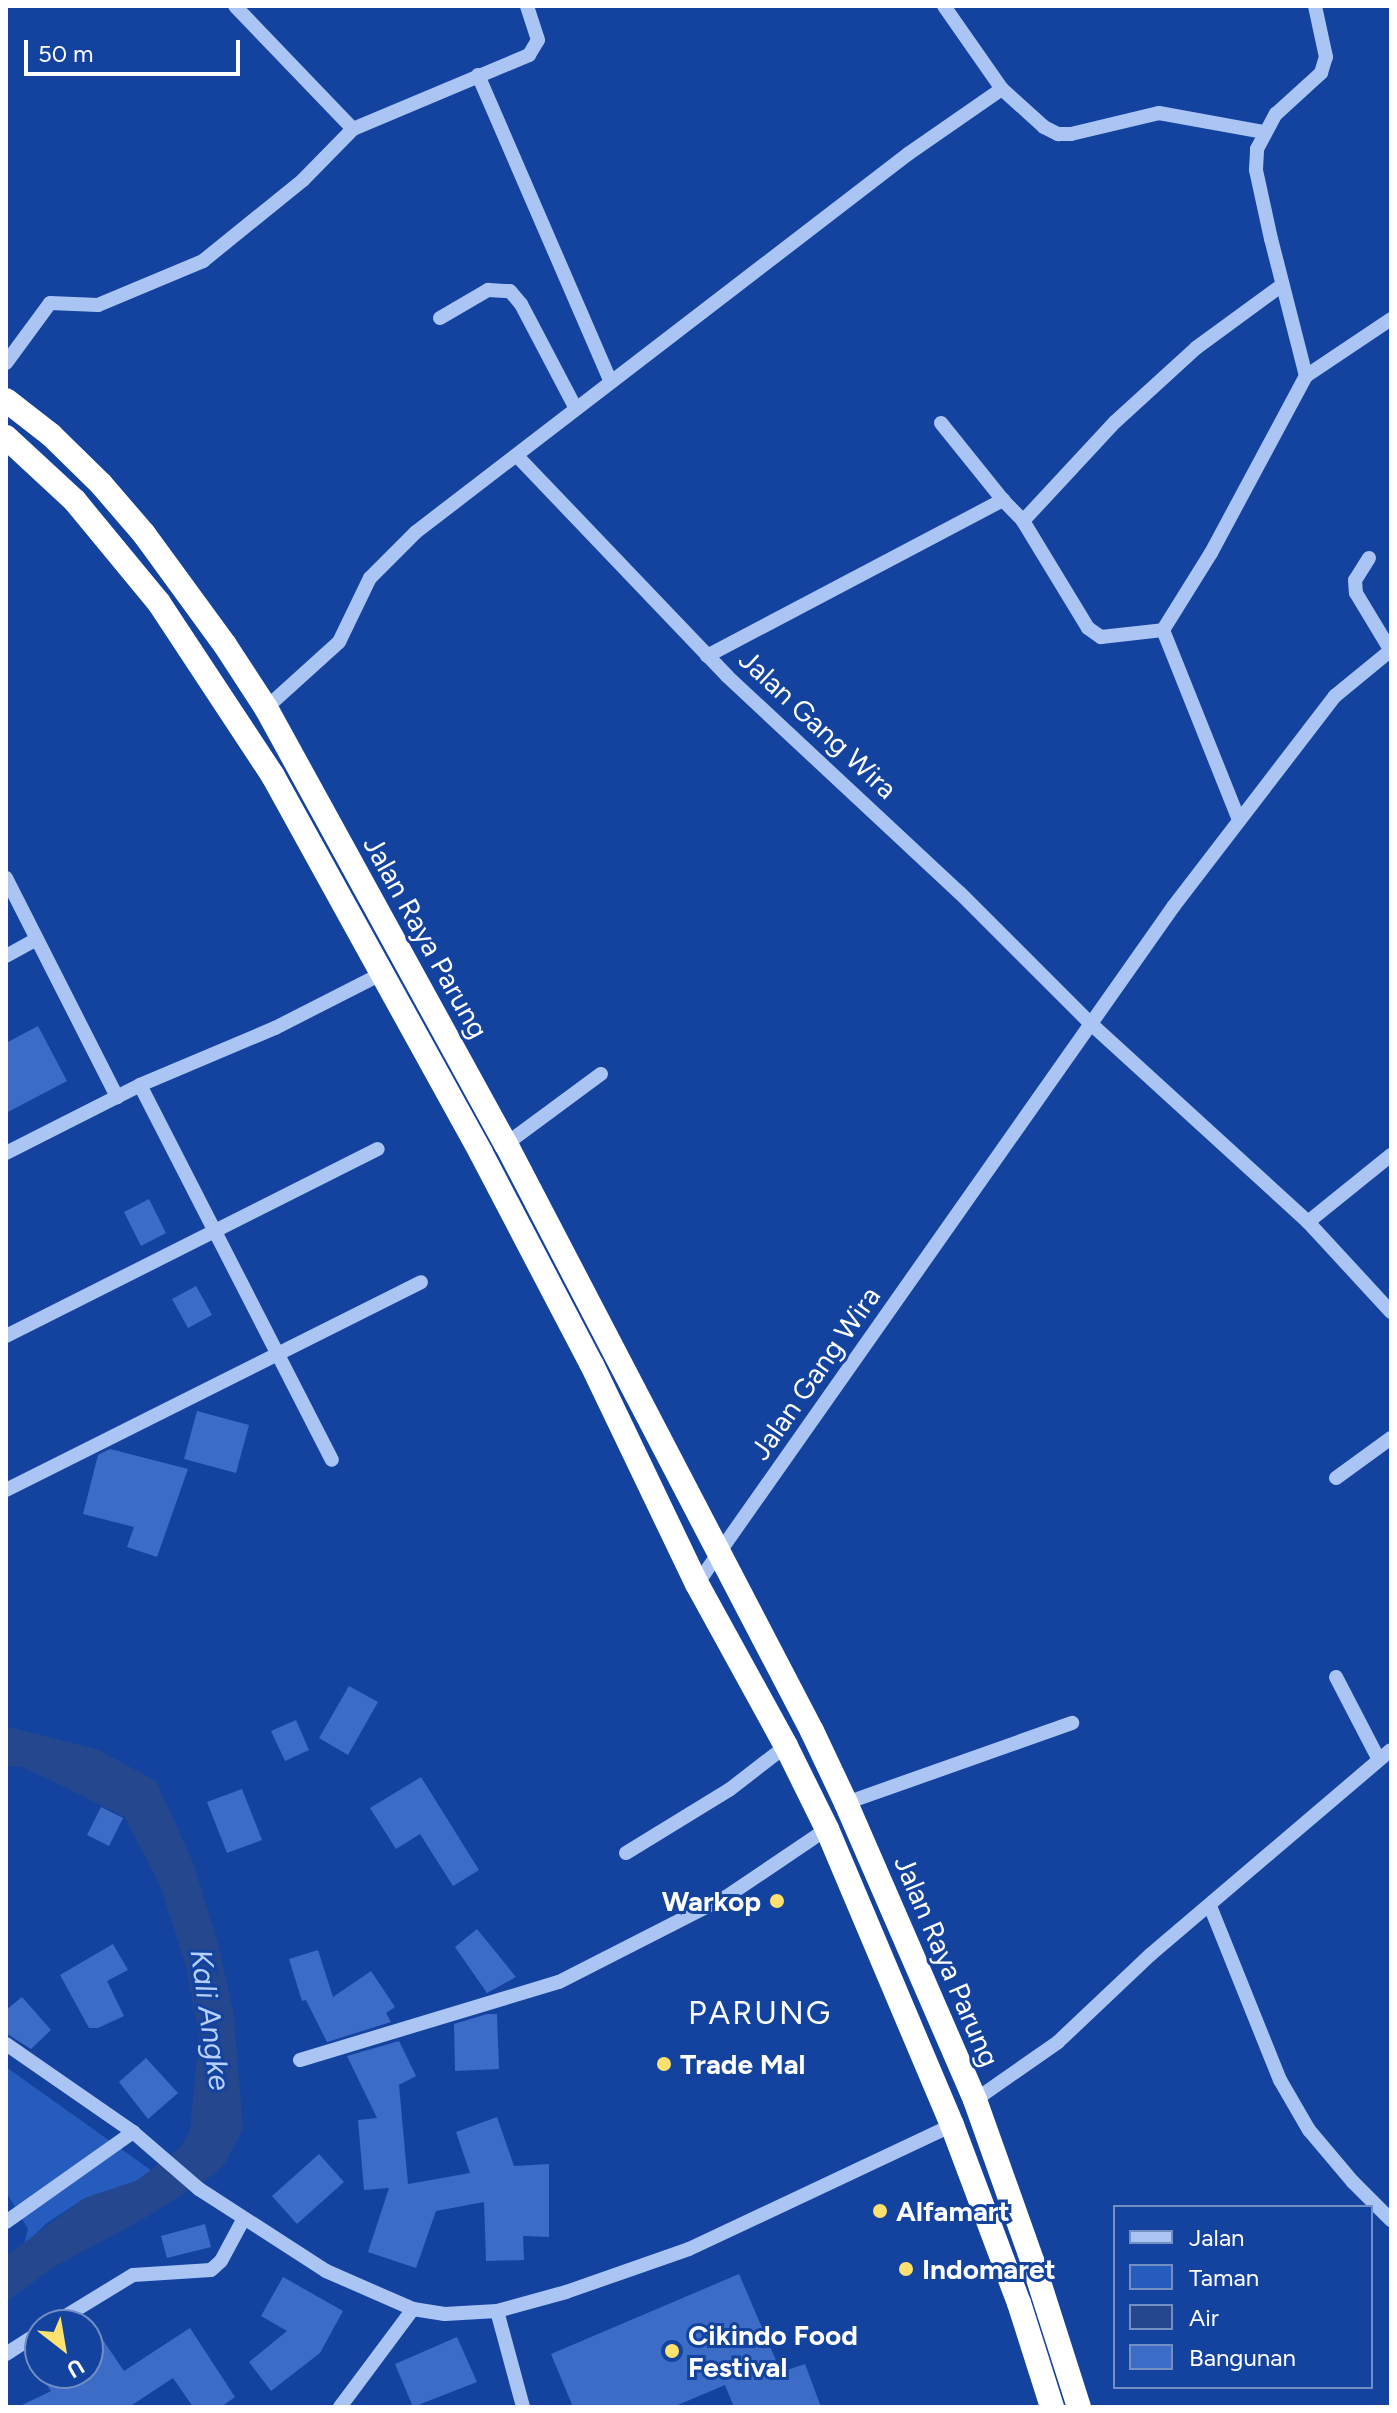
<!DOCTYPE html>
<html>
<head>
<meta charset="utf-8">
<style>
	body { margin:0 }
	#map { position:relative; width:1397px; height:2413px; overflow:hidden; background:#13439f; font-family:Figtree,sans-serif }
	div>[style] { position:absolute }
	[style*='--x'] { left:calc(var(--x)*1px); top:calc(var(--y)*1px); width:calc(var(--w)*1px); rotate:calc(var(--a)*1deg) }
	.green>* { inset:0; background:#265cbd }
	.water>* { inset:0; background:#24478d }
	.building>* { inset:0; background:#3c6cc6 }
	.minor>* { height:14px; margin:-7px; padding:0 7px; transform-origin:7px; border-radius:7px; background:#aac5f4 }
	.highway>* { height:24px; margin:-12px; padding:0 12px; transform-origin:12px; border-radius:12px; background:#fff }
	.dots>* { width:22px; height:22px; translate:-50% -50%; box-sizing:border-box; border:4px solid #13439f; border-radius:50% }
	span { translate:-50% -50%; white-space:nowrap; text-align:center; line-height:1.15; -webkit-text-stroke:6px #13439f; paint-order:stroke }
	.street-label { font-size:28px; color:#fff }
	.poi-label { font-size:28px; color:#fff; font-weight:700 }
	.right { translate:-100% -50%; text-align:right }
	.left { translate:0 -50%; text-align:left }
	.water-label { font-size:30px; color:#b7d0fa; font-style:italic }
	.quarter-label { font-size:32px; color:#fff; letter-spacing:2px }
	.frame { position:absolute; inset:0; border:8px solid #fff; pointer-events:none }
	.legend { position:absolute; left:1113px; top:2205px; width:260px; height:184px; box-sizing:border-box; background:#13439f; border:2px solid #718ec5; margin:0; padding:10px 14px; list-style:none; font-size:24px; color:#fff }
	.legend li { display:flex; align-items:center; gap:16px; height:40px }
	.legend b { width:40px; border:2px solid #718ec5 }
	.north { position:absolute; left:24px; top:2309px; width:80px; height:80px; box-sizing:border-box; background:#13439f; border:2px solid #718ec5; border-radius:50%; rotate:149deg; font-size:22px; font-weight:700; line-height:32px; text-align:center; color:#fff }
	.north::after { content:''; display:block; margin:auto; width:28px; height:36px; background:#ffe26d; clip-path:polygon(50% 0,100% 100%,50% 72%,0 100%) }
	.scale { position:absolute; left:24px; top:40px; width:216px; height:36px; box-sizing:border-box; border:4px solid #fff; border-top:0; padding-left:10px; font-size:24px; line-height:28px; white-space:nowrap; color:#fff; -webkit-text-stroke:6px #13439f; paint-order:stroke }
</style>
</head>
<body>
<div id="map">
	<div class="green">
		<div style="clip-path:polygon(6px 2067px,152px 2171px,136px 2181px,85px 2198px,47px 2223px,24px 2245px,28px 2229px,6px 2192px)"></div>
	</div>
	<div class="water">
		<div style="clip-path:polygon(6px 1726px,99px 1750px,156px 1781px,193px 1862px,219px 1948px,234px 2015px,243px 2129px,226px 2162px,215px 2174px,147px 2217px,54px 2267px,6px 2302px,6px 2256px,85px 2198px,136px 2181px,181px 2147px,190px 2130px,199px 2036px,186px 1966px,161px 1888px,125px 1817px,23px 1767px,6px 1766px)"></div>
	</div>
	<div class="building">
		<div style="clip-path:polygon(38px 1026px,67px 1081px,6px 1113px,6px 1043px)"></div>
		<div style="clip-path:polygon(149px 1199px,166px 1233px,141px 1246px,124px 1212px)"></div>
		<div style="clip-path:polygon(196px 1286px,212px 1315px,188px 1328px,172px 1299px)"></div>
		<div style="clip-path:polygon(197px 1411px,249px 1425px,236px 1473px,184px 1459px)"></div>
		<div style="clip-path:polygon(110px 1449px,188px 1469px,157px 1557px,127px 1547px,134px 1527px,83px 1514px,98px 1455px)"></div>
		<div style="clip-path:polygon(349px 1686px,378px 1702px,348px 1755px,319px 1738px)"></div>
		<div style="clip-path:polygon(296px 1720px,309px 1750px,285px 1761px,271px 1731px)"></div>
		<div style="clip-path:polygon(421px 1777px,479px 1870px,453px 1886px,420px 1834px,396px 1849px,370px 1808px)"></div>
		<div style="clip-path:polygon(242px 1789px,262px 1840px,227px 1853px,207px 1802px)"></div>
		<div style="clip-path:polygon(101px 1807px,123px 1818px,109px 1846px,87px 1835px)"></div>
		<div style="clip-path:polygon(477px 1929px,516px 1977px,487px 1993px,455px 1947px)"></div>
		<div style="clip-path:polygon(113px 1944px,128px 1970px,107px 1981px,124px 2016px,98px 2028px,89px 2028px,60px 1975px)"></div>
		<div style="clip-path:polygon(318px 1950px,333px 1997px,371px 1971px,395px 2007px,386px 2013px,391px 2022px,327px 2042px,306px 2000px,302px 2001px,289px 1959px)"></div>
		<div style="clip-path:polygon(22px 1997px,51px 2030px,31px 2049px,6px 2033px,6px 2010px)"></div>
		<div style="clip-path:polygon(487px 2014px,497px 2014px,499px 2069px,455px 2071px,454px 2024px)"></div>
		<div style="clip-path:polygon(399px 2041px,416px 2076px,399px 2085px,408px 2184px,470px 2173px,456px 2132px,497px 2117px,514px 2166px,549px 2164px,549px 2237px,523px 2236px,524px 2260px,486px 2261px,484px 2202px,436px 2211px,416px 2268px,368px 2252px,389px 2188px,364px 2190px,358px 2120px,377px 2118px,347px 2056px)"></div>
		<div style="clip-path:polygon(146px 2058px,178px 2093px,148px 2119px,119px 2082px)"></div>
		<div style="clip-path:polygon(319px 2154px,344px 2182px,297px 2224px,272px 2196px)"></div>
		<div style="clip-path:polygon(205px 2224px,211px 2247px,167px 2258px,161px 2236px)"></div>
		<div style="clip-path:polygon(739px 2274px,781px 2372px,805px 2364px,821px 2407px,734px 2407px,725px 2385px,673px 2407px,573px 2407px,551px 2354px)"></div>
		<div style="clip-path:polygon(283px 2277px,343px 2311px,320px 2353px,271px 2391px,249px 2362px,287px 2331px,261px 2316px)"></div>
		<div style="clip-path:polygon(88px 2318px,124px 2371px,190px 2328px,235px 2397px,221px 2407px,193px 2407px,173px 2378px,129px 2407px,18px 2407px,51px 2391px,39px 2373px,88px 2373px)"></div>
		<div style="clip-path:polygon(457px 2337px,477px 2382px,413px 2407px,395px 2364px)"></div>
	</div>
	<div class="minor">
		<div style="--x:944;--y:6;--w:101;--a:55.1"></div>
		<div style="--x:1002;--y:89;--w:57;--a:42.1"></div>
		<div style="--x:1044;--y:127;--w:16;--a:27"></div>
		<div style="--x:1058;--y:134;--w:13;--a:0"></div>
		<div style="--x:1071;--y:134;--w:90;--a:-13.4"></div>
		<div style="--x:1159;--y:113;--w:107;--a:10.3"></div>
		<div style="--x:478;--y:75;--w:332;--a:66.6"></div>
		<div style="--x:353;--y:129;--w:191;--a:-22.8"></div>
		<div style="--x:529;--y:55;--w:17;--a:-59"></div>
		<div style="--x:538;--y:40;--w:36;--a:-108"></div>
		<div style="--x:440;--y:318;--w:56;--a:-30.3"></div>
		<div style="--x:488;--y:290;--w:22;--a:3"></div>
		<div style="--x:510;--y:291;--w:17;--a:50"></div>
		<div style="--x:521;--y:304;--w:116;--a:62.3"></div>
		<div style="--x:6;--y:363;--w:74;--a:-53.7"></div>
		<div style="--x:50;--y:303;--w:48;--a:2.4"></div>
		<div style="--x:98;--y:305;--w:114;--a:-22.7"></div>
		<div style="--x:203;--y:261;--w:129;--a:-39"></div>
		<div style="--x:303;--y:180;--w:71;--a:-45.6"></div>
		<div style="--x:353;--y:129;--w:170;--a:-133.8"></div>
		<div style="--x:1306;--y:376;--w:102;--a:-33.8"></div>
		<div style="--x:941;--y:423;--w:99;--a:51.2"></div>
		<div style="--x:518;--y:457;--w:303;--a:46.3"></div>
		<div style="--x:727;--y:676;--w:318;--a:43"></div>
		<div style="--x:960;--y:893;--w:182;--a:45"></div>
		<div style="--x:1089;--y:1022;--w:297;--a:42.4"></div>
		<div style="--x:1308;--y:1222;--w:122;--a:47.3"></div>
		<div style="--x:1023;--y:521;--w:135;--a:-47.1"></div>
		<div style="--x:1115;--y:422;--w:110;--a:-42.4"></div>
		<div style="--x:1196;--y:348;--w:107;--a:-36.2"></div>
		<div style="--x:1369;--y:558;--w:26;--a:122"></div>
		<div style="--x:1355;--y:580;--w:13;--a:86"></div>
		<div style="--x:1356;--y:593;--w:68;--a:58.9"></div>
		<div style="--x:1163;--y:630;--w:91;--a:-58.1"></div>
		<div style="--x:1211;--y:553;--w:201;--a:-61.8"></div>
		<div style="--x:1306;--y:376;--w:141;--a:-104.3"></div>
		<div style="--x:1271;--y:239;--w:71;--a:-102.3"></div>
		<div style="--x:1256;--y:170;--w:21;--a:-87"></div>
		<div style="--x:1257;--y:149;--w:40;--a:-62"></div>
		<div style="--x:1276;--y:114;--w:61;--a:-42.3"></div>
		<div style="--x:1321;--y:73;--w:17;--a:-73"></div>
		<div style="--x:1326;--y:57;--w:52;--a:-102.2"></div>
		<div style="--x:1163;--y:630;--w:205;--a:68.2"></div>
		<div style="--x:707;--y:656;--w:335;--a:-27.8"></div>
		<div style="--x:1003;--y:500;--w:29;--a:46"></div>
		<div style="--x:1023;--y:521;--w:125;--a:58.7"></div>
		<div style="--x:1088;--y:628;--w:16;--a:35"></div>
		<div style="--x:1101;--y:637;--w:62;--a:-6.4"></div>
		<div style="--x:266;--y:708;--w:98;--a:-42.1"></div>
		<div style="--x:339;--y:642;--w:71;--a:-64.2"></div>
		<div style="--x:370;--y:578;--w:65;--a:-45"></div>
		<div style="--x:416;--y:532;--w:620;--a:-37.53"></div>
		<div style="--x:908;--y:154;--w:114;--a:-34.7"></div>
		<div style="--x:6;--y:878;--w:246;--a:63.1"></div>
		<div style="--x:6;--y:956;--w:35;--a:-29"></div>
		<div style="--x:140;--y:1085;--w:421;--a:62.9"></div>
		<div style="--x:506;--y:1144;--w:118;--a:-36.4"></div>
		<div style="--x:6;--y:1153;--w:150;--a:-26.9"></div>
		<div style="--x:140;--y:1085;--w:147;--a:-22.9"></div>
		<div style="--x:275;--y:1028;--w:119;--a:-27"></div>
		<div style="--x:1308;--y:1222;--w:107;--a:-38.9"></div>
		<div style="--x:6;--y:1336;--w:416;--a:-26.7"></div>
		<div style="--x:1336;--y:1478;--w:68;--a:-36"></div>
		<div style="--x:6;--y:1490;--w:464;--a:-26.6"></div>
		<div style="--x:697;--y:1584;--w:828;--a:-54.89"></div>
		<div style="--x:1173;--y:907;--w:266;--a:-52.5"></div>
		<div style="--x:1335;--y:696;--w:72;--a:-39.4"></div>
		<div style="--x:1336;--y:1677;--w:91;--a:62.6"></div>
		<div style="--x:846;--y:1803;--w:240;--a:-19.5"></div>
		<div style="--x:626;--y:1853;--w:121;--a:-31.5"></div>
		<div style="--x:729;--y:1790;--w:72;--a:-37.7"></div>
		<div style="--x:1210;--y:1906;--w:188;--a:68.1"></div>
		<div style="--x:1280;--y:2080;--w:58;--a:59.9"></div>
		<div style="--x:1309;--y:2130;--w:68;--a:49.8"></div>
		<div style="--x:1353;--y:2182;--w:54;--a:45"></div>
		<div style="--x:6;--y:2044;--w:155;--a:34.7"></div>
		<div style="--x:133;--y:2132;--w:87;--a:40.8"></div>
		<div style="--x:199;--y:2189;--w:151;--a:32.8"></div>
		<div style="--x:326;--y:2271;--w:95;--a:23.6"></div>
		<div style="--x:413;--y:2309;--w:32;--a:9"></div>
		<div style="--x:445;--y:2314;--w:52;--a:-3.3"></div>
		<div style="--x:497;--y:2311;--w:72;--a:-15.4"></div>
		<div style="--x:566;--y:2292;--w:130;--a:-19.3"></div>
		<div style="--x:689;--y:2249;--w:291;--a:-25.2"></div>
		<div style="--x:300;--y:2060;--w:270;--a:-16.8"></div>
		<div style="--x:559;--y:1982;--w:187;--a:-27"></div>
		<div style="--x:726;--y:1897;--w:122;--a:-34"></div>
		<div style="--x:975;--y:2100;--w:101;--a:-34.9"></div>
		<div style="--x:1058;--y:2042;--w:127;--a:-43.4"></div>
		<div style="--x:1150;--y:1955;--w:316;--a:-40.4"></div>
		<div style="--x:6;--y:2222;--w:156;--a:-35.3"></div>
		<div style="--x:497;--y:2311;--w:99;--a:74.8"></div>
		<div style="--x:51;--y:2325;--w:96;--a:-31.4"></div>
		<div style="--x:133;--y:2275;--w:78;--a:-3.7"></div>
		<div style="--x:211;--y:2270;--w:13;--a:-42"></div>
		<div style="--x:221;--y:2261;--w:47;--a:-61.8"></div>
		<div style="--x:6;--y:2354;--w:40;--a:-32.9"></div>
		<div style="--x:340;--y:2407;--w:122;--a:-53.3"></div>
	</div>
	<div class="highway">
		<div style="--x:6;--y:400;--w:57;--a:37.9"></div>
		<div style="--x:51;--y:435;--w:70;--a:44.4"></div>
		<div style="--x:101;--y:484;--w:66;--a:49.3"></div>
		<div style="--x:144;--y:534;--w:137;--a:53.9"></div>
		<div style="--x:225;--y:645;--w:75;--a:56.9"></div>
		<div style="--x:266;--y:708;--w:498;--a:61.2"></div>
		<div style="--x:506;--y:1144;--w:662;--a:62.47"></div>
		<div style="--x:812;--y:1731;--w:80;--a:64.7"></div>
		<div style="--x:846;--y:1803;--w:324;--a:66.5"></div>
		<div style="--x:975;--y:2100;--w:173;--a:70.4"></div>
		<div style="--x:1033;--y:2263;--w:151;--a:72.3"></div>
		<div style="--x:6;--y:437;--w:94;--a:42.8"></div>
		<div style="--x:75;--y:501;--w:132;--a:50.5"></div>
		<div style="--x:159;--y:603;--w:207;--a:56.6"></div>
		<div style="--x:273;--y:776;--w:431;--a:61.1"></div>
		<div style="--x:481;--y:1153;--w:239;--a:62.4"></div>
		<div style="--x:592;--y:1365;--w:243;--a:64.4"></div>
		<div style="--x:697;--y:1584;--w:185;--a:61.2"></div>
		<div style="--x:786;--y:1746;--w:93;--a:63.7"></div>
		<div style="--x:827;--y:1829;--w:321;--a:67.1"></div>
		<div style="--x:952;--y:2125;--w:190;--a:69.4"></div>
		<div style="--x:1019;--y:2303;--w:109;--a:72.4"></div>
	</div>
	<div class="dots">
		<div style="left:777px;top:1901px;background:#ffe26d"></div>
		<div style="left:664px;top:2064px;background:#ffe26d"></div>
		<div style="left:880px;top:2211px;background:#ffe26d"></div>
		<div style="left:906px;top:2269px;background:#ffe26d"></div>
		<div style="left:672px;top:2351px;background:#ffe26d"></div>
	</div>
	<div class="street-label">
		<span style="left:818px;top:724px;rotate:43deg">Jalan Gang Wira</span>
		<span style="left:426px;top:937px;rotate:61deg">Jalan Raya Parung</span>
		<span style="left:815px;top:1373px;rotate:-55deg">Jalan Gang Wira</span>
		<span style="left:947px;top:1961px;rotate:67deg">Jalan Raya Parung</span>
	</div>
	<div class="poi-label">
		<span class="right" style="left:761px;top:1901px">Warkop</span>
		<span class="left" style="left:680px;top:2064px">Trade Mal</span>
		<span class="left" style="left:896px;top:2211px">Alfamart</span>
		<span class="left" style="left:922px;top:2269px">Indomaret</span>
		<span class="left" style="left:688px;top:2351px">Cikindo Food<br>Festival</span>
	</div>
	<div class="water-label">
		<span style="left:210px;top:2020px;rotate:82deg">Kali Angke</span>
	</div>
	<div class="quarter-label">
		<span style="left:760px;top:2013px">PARUNG</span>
	</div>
	<div class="frame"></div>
	<ul class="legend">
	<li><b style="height:10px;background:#aac5f4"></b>Jalan</li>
	<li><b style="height:22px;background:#265cbd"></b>Taman</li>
	<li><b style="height:22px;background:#24478d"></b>Air</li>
	<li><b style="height:22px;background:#3c6cc6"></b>Bangunan</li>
	</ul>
	<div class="north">U</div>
	<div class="scale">50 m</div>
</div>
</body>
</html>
